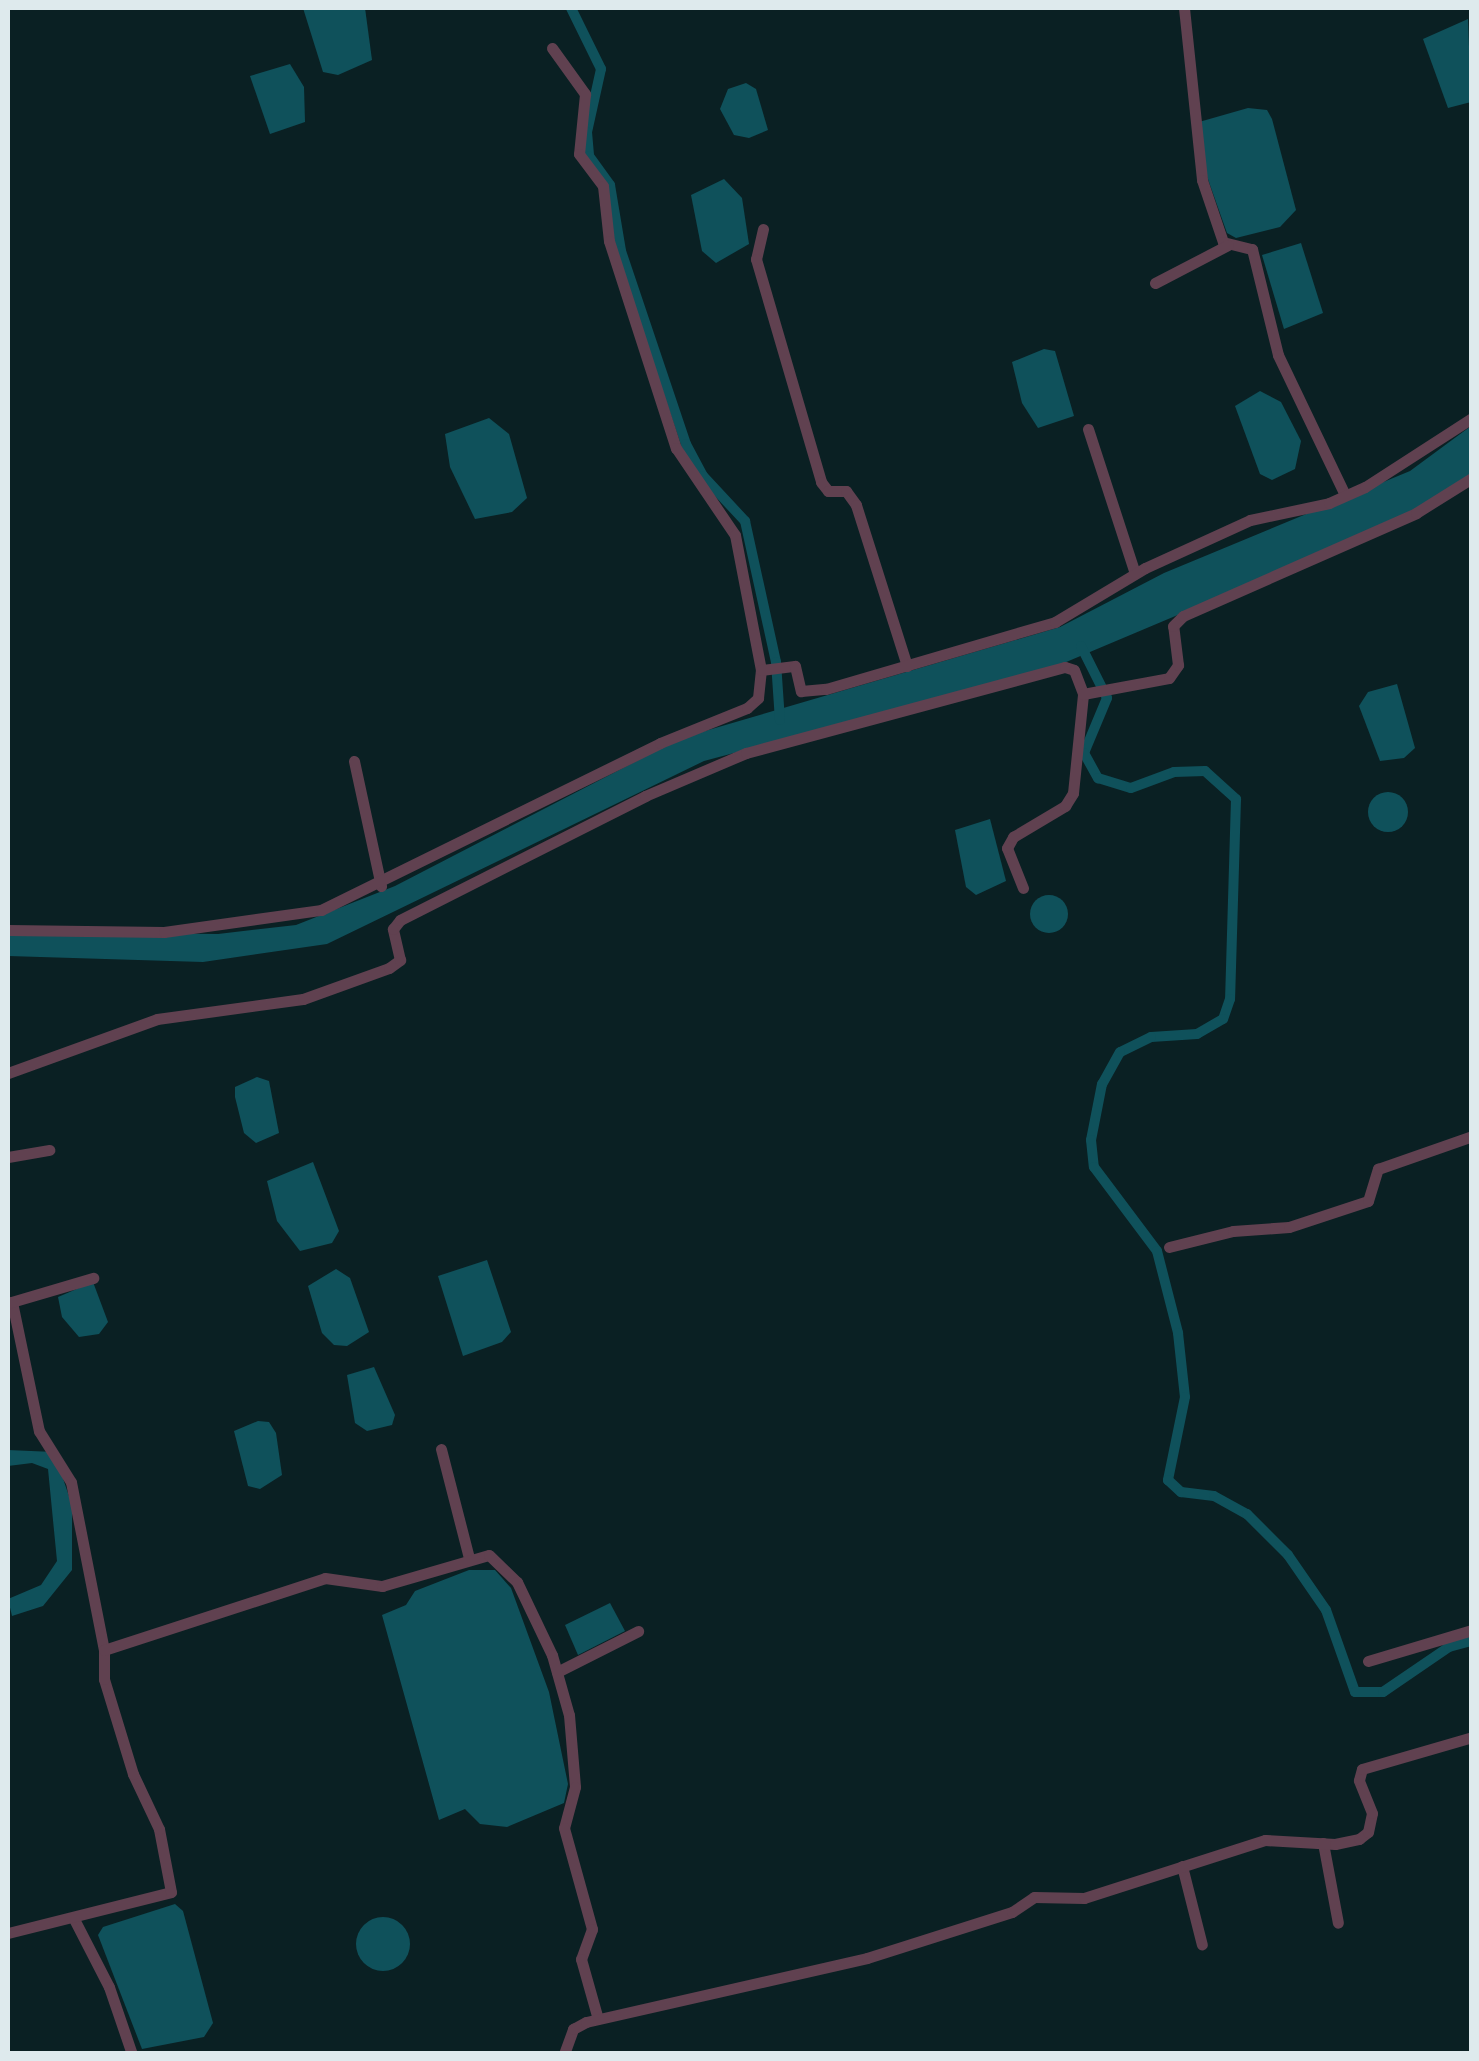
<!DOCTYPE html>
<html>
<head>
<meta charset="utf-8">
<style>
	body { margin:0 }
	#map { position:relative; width:1479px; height:2061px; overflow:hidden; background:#0a2023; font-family:"Public Sans",sans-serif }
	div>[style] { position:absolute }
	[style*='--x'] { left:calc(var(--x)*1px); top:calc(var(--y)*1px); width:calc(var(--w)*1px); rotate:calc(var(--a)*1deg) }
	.water>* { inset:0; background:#0f515b }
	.round { border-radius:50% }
	.canal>* { height:10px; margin:-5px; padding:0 5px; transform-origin:5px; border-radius:5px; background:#0f515b }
	.minor>* { height:11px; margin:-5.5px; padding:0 5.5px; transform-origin:5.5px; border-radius:5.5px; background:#604150 }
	span { translate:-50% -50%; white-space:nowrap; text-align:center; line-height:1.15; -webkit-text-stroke:10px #03161a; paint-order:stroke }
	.frame { position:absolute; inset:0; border:10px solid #deeaed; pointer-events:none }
</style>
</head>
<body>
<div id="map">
	<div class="water">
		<div style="clip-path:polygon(303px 8px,365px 8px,372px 60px,338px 75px,323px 72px)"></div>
		<div style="clip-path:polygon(1468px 19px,1471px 102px,1448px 108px,1423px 39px)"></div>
		<div style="clip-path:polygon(290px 64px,304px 87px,305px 122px,270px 134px,250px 76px)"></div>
		<div style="clip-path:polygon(746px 83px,756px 89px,768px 130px,749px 138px,734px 135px,720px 109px,728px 89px)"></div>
		<div style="clip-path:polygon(1248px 108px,1267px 110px,1272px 119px,1296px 210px,1280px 227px,1236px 238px,1227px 233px,1204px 168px,1199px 122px)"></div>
		<div style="clip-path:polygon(724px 179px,742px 198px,749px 244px,716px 263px,702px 251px,691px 195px)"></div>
		<div style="clip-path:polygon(1301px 243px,1323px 313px,1284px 329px,1262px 255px)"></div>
		<div style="clip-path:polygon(1044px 349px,1055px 351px,1074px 416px,1038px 428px,1022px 403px,1012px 362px)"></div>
		<div style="clip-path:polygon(1260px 391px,1281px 402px,1301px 441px,1295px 469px,1272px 480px,1260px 474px,1235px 406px)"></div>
		<div style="clip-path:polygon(489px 418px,509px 434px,527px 498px,512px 512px,475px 519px,450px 467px,445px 434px)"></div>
		<div style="clip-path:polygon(1471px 426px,1471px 476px,1384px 528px,1052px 668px,704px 761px,327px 944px,203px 962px,8px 956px,8px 932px,218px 934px,296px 925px,395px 886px,681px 738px,1060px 627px,1164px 573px,1410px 471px)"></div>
		<div style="clip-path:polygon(1397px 684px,1415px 748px,1404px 758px,1380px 761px,1359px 706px,1368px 692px)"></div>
		<div class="round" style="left:1368px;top:792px;width:40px;height:40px"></div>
		<div style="clip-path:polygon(990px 819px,1006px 881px,976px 895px,966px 887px,955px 830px)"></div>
		<div class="round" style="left:1030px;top:895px;width:38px;height:38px"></div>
		<div style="clip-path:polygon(257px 1077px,269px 1081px,279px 1133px,256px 1143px,244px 1133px,235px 1097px,235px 1087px)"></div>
		<div style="clip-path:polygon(313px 1162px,339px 1231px,332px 1243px,300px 1251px,277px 1221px,267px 1181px)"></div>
		<div style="clip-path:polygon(487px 1260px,511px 1332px,502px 1342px,463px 1356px,438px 1276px)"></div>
		<div style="clip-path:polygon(336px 1269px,350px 1278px,369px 1332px,347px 1346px,334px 1345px,322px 1333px,308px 1286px)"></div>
		<div style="clip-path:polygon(93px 1282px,108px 1322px,99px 1334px,79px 1337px,62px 1317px,58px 1297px)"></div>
		<div style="clip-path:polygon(374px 1367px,395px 1415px,392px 1425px,367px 1431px,355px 1423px,347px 1375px)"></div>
		<div style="clip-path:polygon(258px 1421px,269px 1422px,276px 1433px,282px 1475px,260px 1489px,248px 1486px,234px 1431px)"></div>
		<div style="clip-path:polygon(8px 1450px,54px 1452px,72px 1505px,72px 1570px,43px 1606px,12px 1616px,8px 1599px,41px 1585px,57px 1561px,48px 1469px,32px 1463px,8px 1466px)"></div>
		<div style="clip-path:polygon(469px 1570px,495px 1570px,511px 1588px,549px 1692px,568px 1784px,564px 1803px,507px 1827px,480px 1824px,465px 1809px,439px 1820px,382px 1615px,406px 1605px,415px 1591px)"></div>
		<div style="clip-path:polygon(610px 1603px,625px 1631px,578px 1655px,565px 1625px)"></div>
		<div style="clip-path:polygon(175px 1904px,183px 1911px,213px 2023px,204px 2037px,142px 2049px,98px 1935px,103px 1927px)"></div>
		<div class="round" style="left:356px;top:1917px;width:54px;height:54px"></div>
	</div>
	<div class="canal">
		<div style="--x:571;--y:8;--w:68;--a:63.8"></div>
		<div style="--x:601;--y:69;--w:65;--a:102.5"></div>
		<div style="--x:587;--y:132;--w:24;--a:85"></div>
		<div style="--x:589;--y:156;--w:36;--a:54"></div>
		<div style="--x:610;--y:185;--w:67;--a:80.5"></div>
		<div style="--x:621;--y:251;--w:204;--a:71.4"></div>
		<div style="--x:686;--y:444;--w:36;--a:62"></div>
		<div style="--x:703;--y:476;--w:62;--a:47"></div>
		<div style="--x:745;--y:521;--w:144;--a:77.6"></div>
		<div style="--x:776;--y:662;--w:58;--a:86.1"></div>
		<div style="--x:1081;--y:646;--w:58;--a:63.4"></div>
		<div style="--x:1107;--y:698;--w:60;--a:112.7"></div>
		<div style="--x:1084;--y:753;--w:29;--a:61"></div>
		<div style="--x:1098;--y:778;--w:34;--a:17"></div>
		<div style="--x:1131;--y:788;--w:46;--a:-20.4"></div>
		<div style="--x:1174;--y:772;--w:31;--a:-2"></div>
		<div style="--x:1205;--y:771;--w:42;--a:42.1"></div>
		<div style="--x:1236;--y:799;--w:200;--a:91.7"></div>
		<div style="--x:1230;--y:999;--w:21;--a:109"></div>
		<div style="--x:1223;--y:1019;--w:30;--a:150"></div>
		<div style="--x:1197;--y:1034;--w:46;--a:176.3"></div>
		<div style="--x:1151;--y:1037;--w:34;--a:154"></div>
		<div style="--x:1120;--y:1052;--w:37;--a:119"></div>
		<div style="--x:1102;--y:1084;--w:57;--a:101.1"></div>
		<div style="--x:1091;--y:1140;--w:27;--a:84"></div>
		<div style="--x:1094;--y:1167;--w:105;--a:53.1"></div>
		<div style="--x:1157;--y:1251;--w:85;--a:75.6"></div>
		<div style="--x:1178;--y:1333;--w:64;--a:83.8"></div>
		<div style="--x:1185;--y:1397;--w:85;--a:101.6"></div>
		<div style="--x:1168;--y:1480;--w:18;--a:43"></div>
		<div style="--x:1181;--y:1492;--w:33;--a:7"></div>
		<div style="--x:1214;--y:1496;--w:38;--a:29"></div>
		<div style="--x:1247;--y:1514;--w:58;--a:45"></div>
		<div style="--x:1288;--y:1555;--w:67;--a:55.4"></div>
		<div style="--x:1326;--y:1610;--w:87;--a:70.5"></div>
		<div style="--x:1355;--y:1692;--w:28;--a:0"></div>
		<div style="--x:1383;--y:1692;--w:80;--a:-34.3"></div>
		<div style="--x:1449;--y:1647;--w:24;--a:-15"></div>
	</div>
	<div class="minor">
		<div style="--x:1184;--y:8;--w:173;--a:84"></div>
		<div style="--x:1202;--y:180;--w:65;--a:71.3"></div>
		<div style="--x:1223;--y:242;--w:30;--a:14"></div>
		<div style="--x:1252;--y:249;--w:109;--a:76.2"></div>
		<div style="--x:1278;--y:355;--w:155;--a:64.4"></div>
		<div style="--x:552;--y:48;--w:57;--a:54.3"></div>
		<div style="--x:585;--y:94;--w:60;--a:95.7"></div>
		<div style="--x:579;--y:154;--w:40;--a:53"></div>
		<div style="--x:603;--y:186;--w:55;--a:83.8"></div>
		<div style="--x:609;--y:241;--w:218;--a:72.1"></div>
		<div style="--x:676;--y:448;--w:105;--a:55.9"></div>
		<div style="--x:735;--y:535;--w:137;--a:79.1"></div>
		<div style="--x:763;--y:229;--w:31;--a:103"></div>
		<div style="--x:756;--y:259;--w:232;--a:73.7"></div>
		<div style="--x:821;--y:482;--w:11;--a:52"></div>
		<div style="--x:828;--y:491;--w:18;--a:0"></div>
		<div style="--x:846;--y:491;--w:17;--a:54"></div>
		<div style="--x:856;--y:505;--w:169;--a:72.4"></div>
		<div style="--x:1155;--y:283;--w:82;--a:-27.5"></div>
		<div style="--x:1088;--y:429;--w:152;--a:72"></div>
		<div style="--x:354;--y:761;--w:128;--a:77.8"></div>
		<div style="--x:1023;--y:888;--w:43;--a:-111.8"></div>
		<div style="--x:1007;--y:848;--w:13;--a:-61"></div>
		<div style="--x:1013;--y:837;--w:61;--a:-30.8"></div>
		<div style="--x:1065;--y:806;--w:15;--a:-58"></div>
		<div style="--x:1073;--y:793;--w:100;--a:-84.2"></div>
		<div style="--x:8;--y:930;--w:156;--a:0.7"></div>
		<div style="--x:164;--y:932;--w:159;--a:-8"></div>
		<div style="--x:321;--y:910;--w:378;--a:-26.2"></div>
		<div style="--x:660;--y:743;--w:94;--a:-21.9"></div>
		<div style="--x:747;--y:708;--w:15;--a:-42"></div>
		<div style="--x:758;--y:698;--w:28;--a:-84"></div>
		<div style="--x:761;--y:670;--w:34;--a:-7"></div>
		<div style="--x:795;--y:666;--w:26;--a:77"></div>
		<div style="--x:801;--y:691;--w:25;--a:-5"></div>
		<div style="--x:826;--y:689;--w:239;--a:-16.3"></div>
		<div style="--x:1055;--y:622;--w:105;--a:-31"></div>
		<div style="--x:1145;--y:568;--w:115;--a:-24.6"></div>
		<div style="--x:1250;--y:520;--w:81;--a:-12.1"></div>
		<div style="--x:1329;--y:503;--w:39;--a:-24"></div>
		<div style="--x:1365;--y:487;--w:127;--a:-32.8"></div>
		<div style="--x:8;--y:1073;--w:158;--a:-19.9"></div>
		<div style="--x:157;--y:1019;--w:147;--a:-7.8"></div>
		<div style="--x:303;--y:999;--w:91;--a:-19.8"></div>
		<div style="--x:389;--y:968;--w:14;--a:-36"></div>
		<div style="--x:400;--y:960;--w:32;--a:-103"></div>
		<div style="--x:393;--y:929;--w:11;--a:-52"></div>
		<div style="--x:400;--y:920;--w:275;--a:-26.8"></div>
		<div style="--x:645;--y:796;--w:110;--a:-23.1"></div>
		<div style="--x:746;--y:753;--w:330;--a:-15.1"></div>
		<div style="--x:1065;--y:667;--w:9;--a:18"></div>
		<div style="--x:1074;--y:670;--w:26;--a:69"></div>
		<div style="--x:1083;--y:694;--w:87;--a:-10.5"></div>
		<div style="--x:1169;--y:678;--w:16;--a:-55"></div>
		<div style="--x:1178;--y:665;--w:39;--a:-97"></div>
		<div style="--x:1173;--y:626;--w:14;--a:-45"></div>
		<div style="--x:1183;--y:616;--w:255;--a:-23.8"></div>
		<div style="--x:1416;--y:513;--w:66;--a:-32"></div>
		<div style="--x:8;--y:1157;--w:42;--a:-9.7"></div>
		<div style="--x:1169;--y:1247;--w:66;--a:-14"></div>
		<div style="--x:1233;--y:1231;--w:56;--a:-4.1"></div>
		<div style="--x:1289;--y:1227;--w:83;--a:-18.2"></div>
		<div style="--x:1368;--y:1201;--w:34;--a:-73"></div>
		<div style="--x:1378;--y:1169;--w:100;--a:-19.3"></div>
		<div style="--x:12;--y:1302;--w:132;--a:78.2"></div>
		<div style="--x:39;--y:1431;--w:60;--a:57.9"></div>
		<div style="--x:71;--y:1482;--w:171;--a:78.9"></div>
		<div style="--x:8;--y:1303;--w:89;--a:-16.4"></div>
		<div style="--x:441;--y:1449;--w:113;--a:75.6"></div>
		<div style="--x:1368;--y:1661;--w:109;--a:-16.6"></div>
		<div style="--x:557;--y:1672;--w:91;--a:-26.8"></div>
		<div style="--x:1323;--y:1843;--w:81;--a:79.4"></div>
		<div style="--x:1182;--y:1866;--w:81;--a:75.8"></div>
		<div style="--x:74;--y:1919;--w:76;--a:62.8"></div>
		<div style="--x:109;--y:1987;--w:71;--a:71.1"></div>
		<div style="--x:8;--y:1933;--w:168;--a:-14.1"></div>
		<div style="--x:171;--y:1892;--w:64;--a:-100.8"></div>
		<div style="--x:159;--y:1829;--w:61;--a:-115.3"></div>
		<div style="--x:133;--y:1774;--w:99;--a:-107"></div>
		<div style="--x:104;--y:1679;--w:29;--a:-90"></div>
		<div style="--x:104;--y:1650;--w:232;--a:-18"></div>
		<div style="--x:325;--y:1578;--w:58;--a:8"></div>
		<div style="--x:382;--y:1586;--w:111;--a:-16.2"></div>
		<div style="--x:489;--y:1555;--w:39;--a:44"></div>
		<div style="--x:517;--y:1582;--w:81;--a:64.4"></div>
		<div style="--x:552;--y:1655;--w:62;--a:74.2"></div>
		<div style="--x:569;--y:1715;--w:72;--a:85.2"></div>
		<div style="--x:575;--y:1787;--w:42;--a:105"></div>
		<div style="--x:564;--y:1828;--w:105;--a:74.5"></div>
		<div style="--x:592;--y:1929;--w:32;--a:110"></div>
		<div style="--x:581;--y:1959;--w:62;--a:74.2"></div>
		<div style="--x:564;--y:2054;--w:27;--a:-70"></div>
		<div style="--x:573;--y:2029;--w:15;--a:-28"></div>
		<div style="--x:586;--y:2022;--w:288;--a:-12.8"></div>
		<div style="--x:867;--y:1958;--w:152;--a:-17.6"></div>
		<div style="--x:1012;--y:1912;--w:27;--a:-34"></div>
		<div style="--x:1034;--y:1897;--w:50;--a:1.1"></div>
		<div style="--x:1084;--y:1898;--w:190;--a:-17.8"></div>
		<div style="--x:1265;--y:1840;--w:70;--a:3.3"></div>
		<div style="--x:1335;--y:1844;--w:25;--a:-12"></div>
		<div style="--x:1359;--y:1839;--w:11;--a:-38"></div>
		<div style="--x:1368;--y:1832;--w:19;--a:-78"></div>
		<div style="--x:1372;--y:1813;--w:35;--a:-112"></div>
		<div style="--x:1359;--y:1780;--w:11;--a:-75"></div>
		<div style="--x:1362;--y:1769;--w:115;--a:-16.2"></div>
	</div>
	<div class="frame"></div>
</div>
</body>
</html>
